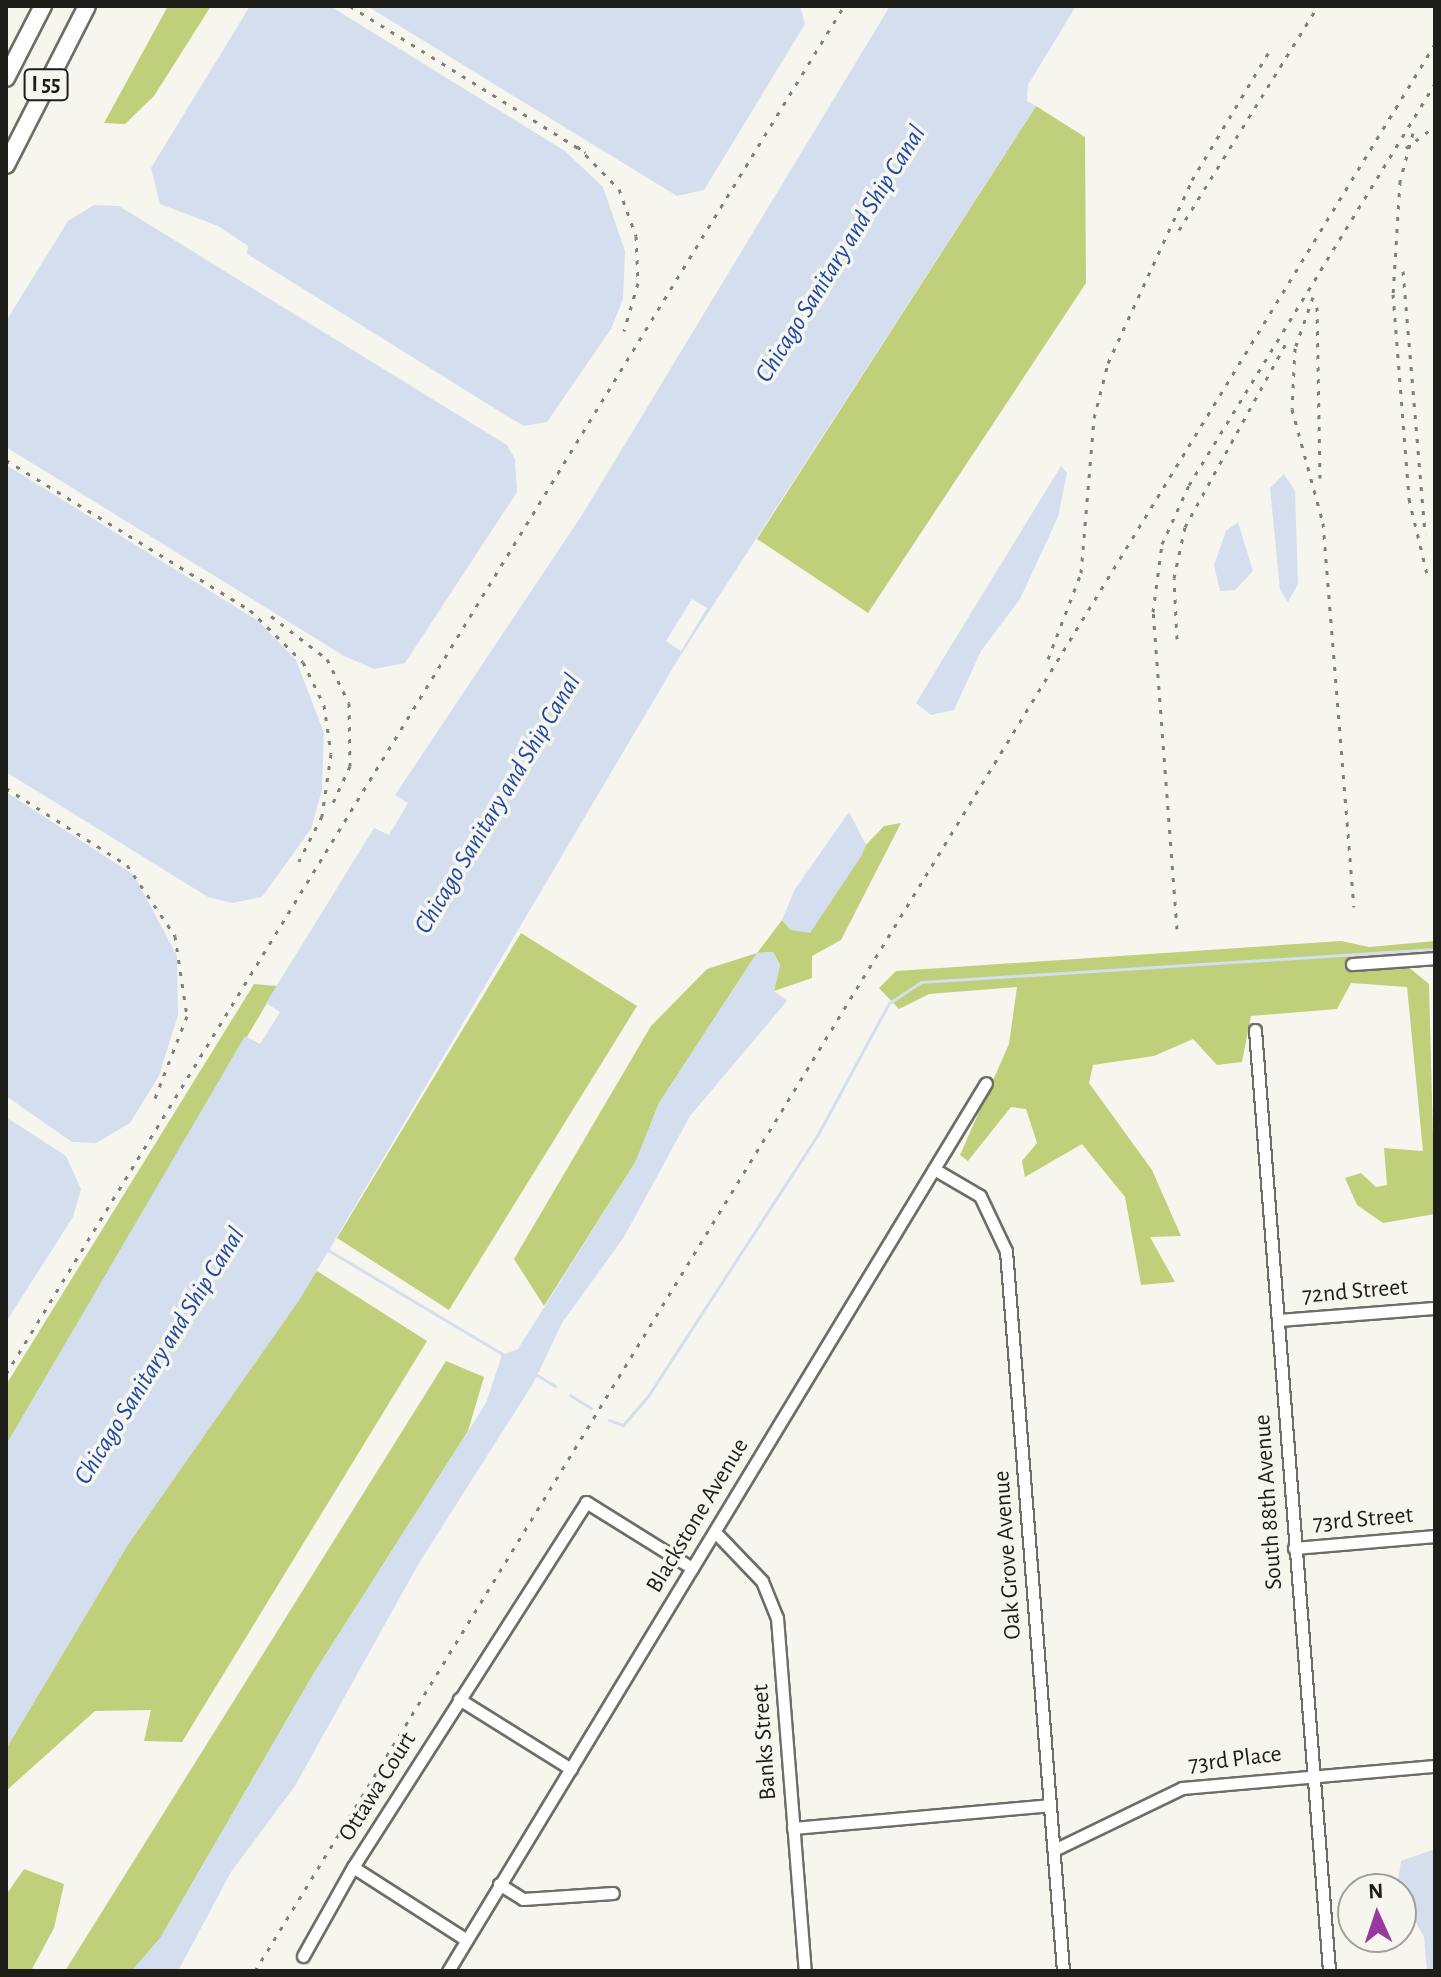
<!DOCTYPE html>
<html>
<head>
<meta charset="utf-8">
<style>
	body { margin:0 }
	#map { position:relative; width:1441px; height:1977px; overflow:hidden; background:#f7f6ee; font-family:"Alegreya Sans",sans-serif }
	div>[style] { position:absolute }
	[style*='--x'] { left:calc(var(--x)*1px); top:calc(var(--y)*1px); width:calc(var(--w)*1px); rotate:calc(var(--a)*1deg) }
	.green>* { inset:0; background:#c0cf7a }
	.water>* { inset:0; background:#d5deef }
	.pier>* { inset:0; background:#f7f6ee }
	.stream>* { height:3px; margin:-1.5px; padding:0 1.5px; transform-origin:1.5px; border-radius:1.5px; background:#d5deef }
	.roads { filter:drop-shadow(2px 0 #6e6d66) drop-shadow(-2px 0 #6e6d66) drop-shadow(0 2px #6e6d66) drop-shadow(0 -2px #6e6d66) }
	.minor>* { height:11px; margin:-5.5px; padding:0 5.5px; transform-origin:5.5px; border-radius:5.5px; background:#fff }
	.highway>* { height:16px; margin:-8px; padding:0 8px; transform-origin:8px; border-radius:8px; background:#fff }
	.rail>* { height:3px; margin-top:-1.5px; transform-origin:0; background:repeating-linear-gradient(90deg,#80807b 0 4px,transparent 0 12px) }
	span { translate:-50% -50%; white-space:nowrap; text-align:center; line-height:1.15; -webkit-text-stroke:7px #f7f6ee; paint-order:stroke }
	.shield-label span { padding:2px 6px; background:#f7f6ee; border:2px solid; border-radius:6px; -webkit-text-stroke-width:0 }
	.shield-label { font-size:22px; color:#1d1d1a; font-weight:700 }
	.street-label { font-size:24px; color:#1d1d1a }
	.water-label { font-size:26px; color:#1e48a3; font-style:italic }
	.frame { position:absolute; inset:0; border:8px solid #1d1d1a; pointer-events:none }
	.north { position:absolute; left:1337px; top:1873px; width:80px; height:80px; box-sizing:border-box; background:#f7f6ee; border:2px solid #a09f99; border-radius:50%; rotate:357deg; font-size:22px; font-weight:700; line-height:32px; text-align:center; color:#1d1d1a }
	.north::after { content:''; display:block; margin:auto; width:28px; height:36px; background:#9838a1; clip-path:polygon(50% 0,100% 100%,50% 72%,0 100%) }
</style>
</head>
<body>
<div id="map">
	<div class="green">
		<div style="clip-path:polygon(168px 6px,211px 6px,154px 96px,125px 124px,104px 123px)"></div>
		<div style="clip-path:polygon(1036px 106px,1085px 137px,1086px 283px,868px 613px,757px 539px)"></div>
		<div style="clip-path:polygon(901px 823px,841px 940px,812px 956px,812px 978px,774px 991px,780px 965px,773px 952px,757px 953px,659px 1103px,636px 1161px,544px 1306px,514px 1259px,651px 1026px,707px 969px,757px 953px,782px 920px,791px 930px,810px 932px,866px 845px,884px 826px)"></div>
		<div style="clip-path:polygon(521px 933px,637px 1006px,449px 1310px,337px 1238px)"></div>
		<div style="clip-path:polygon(1341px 941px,1369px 947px,1435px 941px,1435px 954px,1406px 965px,1429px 984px,1435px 1214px,1383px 1223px,1357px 1205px,1345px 1178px,1361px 1173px,1376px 1187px,1387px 1185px,1384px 1148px,1423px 1151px,1407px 987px,1351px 983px,1337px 1009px,1251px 1016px,1242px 1062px,1217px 1065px,1193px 1039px,1154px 1056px,1093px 1065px,1089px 1083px,1152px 1170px,1181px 1236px,1150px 1237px,1175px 1282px,1141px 1285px,1125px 1197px,1082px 1144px,1025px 1177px,1022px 1161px,1037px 1143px,1026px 1109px,1011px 1107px,968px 1161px,960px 1155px,1009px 1044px,1017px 987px,929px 994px,899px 1009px,879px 988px,896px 971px)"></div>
		<div style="clip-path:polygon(254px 984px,277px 986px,6px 1445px,6px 1385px)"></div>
		<div style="clip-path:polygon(317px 1271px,427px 1341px,182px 1742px,144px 1741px,151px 1710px,95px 1711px,6px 1791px,6px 1749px,127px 1546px)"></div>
		<div style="clip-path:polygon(446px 1361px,484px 1377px,468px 1431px,314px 1673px,161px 1937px,132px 1971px,65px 1971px)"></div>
		<div style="clip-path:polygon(24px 1869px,64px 1884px,54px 1928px,31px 1971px,6px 1971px,6px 1895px)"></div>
	</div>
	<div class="water">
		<div style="clip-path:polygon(250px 6px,330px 6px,565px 151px,603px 187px,625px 251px,623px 299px,611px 329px,547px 422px,524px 426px,510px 418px,247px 254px,248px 246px,218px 226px,160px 204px,151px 168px)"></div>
		<div style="clip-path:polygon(367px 6px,800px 6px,805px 24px,704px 190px,677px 196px)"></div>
		<div style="clip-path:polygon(890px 6px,1076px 6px,1028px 85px,1027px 101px,1036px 106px,677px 661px,300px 1299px,127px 1546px,6px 1749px,6px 1445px,245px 1036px,260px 1044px,280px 1012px,266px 1003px,374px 828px,389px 835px,408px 803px,395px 795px,582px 515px)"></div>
		<div style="clip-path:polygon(94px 205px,119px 206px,507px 445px,515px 459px,517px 492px,405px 663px,374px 669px,344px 656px,6px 447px,6px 321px,68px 221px)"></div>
		<div style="clip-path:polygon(6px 465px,257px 620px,296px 660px,324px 733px,322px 790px,311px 829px,262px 897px,232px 903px,208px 897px,6px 772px)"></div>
		<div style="clip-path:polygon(1061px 466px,1067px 473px,1058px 517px,1020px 599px,981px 651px,954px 710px,931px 715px,916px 703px)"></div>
		<div style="clip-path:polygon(1284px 474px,1295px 491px,1298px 584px,1288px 602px,1280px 590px,1270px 488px)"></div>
		<div style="clip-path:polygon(1238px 522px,1253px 571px,1235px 590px,1220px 591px,1214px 565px,1226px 531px)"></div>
		<div style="clip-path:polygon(6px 792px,134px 875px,177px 956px,178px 1015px,159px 1076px,130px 1123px,96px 1143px,72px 1142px,6px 1096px)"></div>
		<div style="clip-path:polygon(849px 812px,866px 845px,862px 855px,810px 933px,791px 930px,782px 920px,795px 889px)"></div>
		<div style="clip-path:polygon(773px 952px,780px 965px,774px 991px,787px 1001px,690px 1116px,624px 1237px,562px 1323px,534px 1382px,419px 1563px,295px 1786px,231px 1872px,178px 1971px,132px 1971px,161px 1937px,314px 1673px,486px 1403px,502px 1355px,518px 1349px,636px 1161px,659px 1103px,757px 953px)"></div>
		<div style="clip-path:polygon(6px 1117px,66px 1156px,81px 1189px,73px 1217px,6px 1322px)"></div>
		<div style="clip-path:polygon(1435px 1849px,1435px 1971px,1427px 1971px,1424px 1937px,1397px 1889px,1401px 1861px)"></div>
	</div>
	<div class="pier">
		<div style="clip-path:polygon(692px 599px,707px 608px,681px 651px,666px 641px)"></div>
	</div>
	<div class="stream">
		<div style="--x:328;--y:1250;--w:205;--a:30.8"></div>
		<div style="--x:534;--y:1373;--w:25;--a:32"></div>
		<div style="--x:570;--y:1395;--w:25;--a:32"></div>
		<div style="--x:609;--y:1420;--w:15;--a:20"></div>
		<div style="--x:623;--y:1425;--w:38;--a:-49"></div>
		<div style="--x:648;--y:1396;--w:310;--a:-57"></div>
		<div style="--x:817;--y:1136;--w:151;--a:-61.6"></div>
		<div style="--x:889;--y:1003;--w:38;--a:-33"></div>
		<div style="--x:921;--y:982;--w:515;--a:-3.67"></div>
	</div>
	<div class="roads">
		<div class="minor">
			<div style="--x:1352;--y:964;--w:83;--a:-4.1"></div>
			<div style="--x:1255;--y:1030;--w:944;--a:85.5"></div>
			<div style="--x:934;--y:1169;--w:53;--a:30.4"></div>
			<div style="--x:980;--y:1196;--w:61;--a:64.7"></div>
			<div style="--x:1006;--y:1251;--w:722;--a:85.47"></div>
			<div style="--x:1278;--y:1320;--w:157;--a:-4.4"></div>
			<div style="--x:715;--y:1532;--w:68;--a:46.2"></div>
			<div style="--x:762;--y:1581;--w:40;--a:68"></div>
			<div style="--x:777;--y:1618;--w:354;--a:85.5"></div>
			<div style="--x:1294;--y:1548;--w:142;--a:-4.9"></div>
			<div style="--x:459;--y:1699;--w:132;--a:32"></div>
			<div style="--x:793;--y:1828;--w:257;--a:-5.1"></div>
			<div style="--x:1054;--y:1850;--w:142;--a:-25.8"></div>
			<div style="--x:1182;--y:1788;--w:254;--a:-5"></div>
			<div style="--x:499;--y:1884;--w:28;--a:32"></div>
			<div style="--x:523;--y:1899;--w:90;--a:-3.8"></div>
			<div style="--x:465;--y:1939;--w:133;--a:-147.3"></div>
			<div style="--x:353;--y:1867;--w:433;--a:-57.4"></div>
			<div style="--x:586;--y:1502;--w:125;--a:31.9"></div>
			<div style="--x:303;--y:1956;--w:102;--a:-60.7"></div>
			<div style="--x:448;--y:1971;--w:1038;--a:-58.79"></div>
		</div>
		<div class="highway">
			<div style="--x:6;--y:78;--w:81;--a:-62.8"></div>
			<div style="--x:6;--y:165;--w:178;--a:-63"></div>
		</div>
	</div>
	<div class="rail">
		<div style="--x:350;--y:6;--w:277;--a:31.9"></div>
		<div style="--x:1413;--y:133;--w:50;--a:105.2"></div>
		<div style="--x:1400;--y:181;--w:113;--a:93.5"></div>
		<div style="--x:1393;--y:294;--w:206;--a:85.5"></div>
		<div style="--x:1409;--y:499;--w:81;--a:76.5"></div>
		<div style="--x:577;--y:146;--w:60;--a:45.7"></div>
		<div style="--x:619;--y:189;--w:50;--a:70.1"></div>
		<div style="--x:636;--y:236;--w:47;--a:87.6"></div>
		<div style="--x:638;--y:283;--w:50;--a:106.3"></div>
		<div style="--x:1406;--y:148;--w:36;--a:-37"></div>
		<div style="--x:1179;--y:230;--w:264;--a:-58.2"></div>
		<div style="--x:1403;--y:271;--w:264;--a:85.2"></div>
		<div style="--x:1313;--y:297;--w:54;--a:109.4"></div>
		<div style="--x:1295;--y:348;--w:61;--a:92.8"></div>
		<div style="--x:1292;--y:409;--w:118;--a:74.8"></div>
		<div style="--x:1323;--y:523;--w:385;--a:85.4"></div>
		<div style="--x:1317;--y:307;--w:171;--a:89"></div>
		<div style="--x:6;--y:460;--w:286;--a:31.6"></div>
		<div style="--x:250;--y:610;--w:74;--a:44.5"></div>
		<div style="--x:303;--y:662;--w:48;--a:64"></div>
		<div style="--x:324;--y:705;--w:49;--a:81.9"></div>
		<div style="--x:331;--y:754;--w:63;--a:98.3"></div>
		<div style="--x:322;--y:816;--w:51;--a:117.1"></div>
		<div style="--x:271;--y:616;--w:71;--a:37.5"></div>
		<div style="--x:327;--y:659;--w:49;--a:63.4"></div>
		<div style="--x:349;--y:703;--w:63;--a:89.1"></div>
		<div style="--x:350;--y:766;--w:47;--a:114.9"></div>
		<div style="--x:1177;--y:639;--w:61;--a:-92.8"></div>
		<div style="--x:1174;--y:578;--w:52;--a:-77.8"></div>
		<div style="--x:1185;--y:527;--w:208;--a:-61.2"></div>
		<div style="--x:1048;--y:659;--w:92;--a:-69"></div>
		<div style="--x:1081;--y:573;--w:156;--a:-85.2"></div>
		<div style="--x:1094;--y:418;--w:57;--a:-75.7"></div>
		<div style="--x:1108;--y:363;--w:201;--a:-65.3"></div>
		<div style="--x:1192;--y:180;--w:155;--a:-59"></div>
		<div style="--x:6;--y:788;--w:143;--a:32.5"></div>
		<div style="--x:127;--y:865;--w:86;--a:55.9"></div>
		<div style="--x:175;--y:936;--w:81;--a:81.5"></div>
		<div style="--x:187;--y:1016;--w:93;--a:111.3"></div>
		<div style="--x:1177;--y:929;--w:318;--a:-94.3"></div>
		<div style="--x:1153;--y:612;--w:69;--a:-82.5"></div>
		<div style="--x:1162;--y:544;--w:65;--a:-65.4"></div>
		<div style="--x:1189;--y:485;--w:471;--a:-58.5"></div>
		<div style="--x:6;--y:1374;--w:1604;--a:-58.51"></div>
		<div style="--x:255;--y:1971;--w:2260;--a:-58.52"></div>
	</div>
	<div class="shield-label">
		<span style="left:46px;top:85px">I 55</span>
	</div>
	<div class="street-label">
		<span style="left:1355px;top:1292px;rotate:-5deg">72nd Street</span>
		<span style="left:1269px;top:1502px;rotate:-94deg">South 88th Avenue</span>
		<span style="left:698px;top:1516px;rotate:-59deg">Blackstone Avenue</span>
		<span style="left:1363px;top:1520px;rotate:-5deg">73rd Street</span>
		<span style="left:1008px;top:1555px;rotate:-94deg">Oak Grove Avenue</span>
		<span style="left:765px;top:1742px;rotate:-94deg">Banks Street</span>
		<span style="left:1235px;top:1760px;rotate:-7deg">73rd Place</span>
		<span style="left:378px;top:1787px;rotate:-58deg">Ottawa Court</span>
	</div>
	<div class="water-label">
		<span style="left:841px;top:254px;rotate:-58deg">Chicago Sanitary and Ship Canal</span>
		<span style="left:498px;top:804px;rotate:-59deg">Chicago Sanitary and Ship Canal</span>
		<span style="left:160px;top:1356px;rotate:-58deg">Chicago Sanitary and Ship Canal</span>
	</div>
	<div class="frame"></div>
	<div class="north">N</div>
</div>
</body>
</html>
